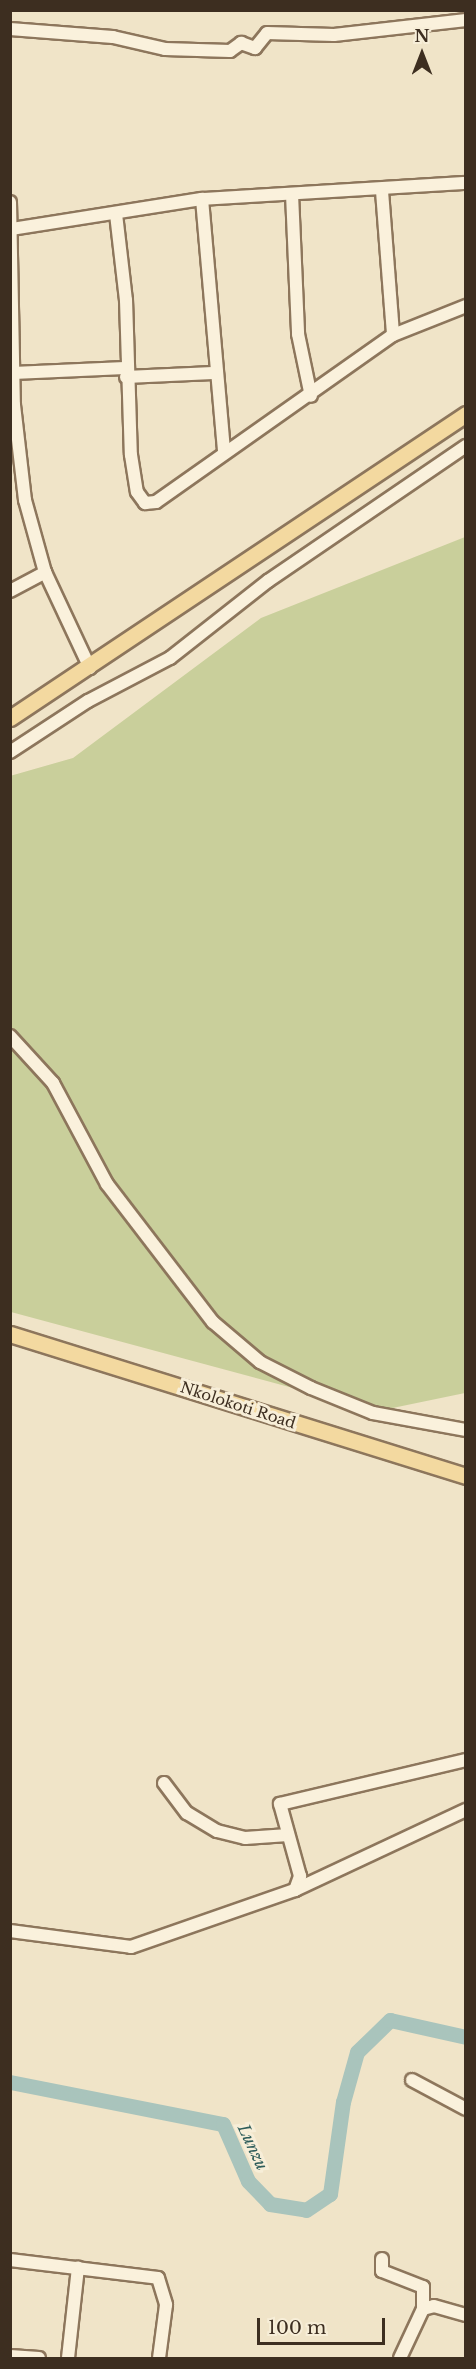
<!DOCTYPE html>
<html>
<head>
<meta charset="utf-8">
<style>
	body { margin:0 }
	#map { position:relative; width:476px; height:2369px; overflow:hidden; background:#f0e4c8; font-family:"Libre Baskerville",serif }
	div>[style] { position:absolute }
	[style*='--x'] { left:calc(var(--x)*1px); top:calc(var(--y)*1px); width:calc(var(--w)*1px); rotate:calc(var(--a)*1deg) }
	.green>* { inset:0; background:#c9cf9b }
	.river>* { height:15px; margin:-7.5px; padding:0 7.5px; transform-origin:7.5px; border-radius:7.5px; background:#a9c4bc }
	.roads { filter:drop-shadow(2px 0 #8d765c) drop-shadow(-2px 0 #8d765c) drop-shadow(0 2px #8d765c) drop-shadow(0 -2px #8d765c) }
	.minor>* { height:12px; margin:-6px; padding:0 6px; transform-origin:6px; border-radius:6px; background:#faf1dc }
	.major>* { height:15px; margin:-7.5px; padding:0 7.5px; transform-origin:7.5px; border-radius:7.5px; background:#f3d9a0 }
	span { translate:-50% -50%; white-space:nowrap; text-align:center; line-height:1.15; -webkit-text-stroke:6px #f7eed8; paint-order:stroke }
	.street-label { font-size:15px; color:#3d2e20 }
	.water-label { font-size:16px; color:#2f5d5a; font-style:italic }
	.frame { position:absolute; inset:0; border:12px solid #3d2e20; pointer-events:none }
	.north { position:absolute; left:392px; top:24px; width:60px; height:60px; -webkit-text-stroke:4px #f7eed8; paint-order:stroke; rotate:0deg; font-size:16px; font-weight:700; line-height:24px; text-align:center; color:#3d2e20 }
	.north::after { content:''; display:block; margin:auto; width:21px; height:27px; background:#3d2e20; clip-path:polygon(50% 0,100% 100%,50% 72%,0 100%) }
	.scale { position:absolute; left:257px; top:2318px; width:128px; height:27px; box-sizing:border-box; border:3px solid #3d2e20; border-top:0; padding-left:8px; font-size:18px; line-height:21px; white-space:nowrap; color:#3d2e20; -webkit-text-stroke:4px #f7eed8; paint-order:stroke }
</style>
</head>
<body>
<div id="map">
	<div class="green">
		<div style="clip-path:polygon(465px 537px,465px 1393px,378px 1411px,11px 1312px,10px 776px,73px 758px,261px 618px)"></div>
	</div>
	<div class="river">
		<div style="--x:10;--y:2082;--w:217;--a:11.2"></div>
		<div style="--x:223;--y:2124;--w:62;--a:66.3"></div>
		<div style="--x:248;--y:2181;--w:32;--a:46"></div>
		<div style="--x:270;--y:2204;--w:36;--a:9"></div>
		<div style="--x:306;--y:2210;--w:29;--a:-34"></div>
		<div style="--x:330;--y:2194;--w:93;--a:-82"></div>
		<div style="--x:343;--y:2102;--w:52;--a:-74.4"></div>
		<div style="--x:357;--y:2052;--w:46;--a:-44.1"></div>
		<div style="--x:390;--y:2020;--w:78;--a:12.6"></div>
	</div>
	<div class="roads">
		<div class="minor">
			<div style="--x:10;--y:29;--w:103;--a:4.4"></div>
			<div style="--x:113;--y:37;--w:53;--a:13"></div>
			<div style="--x:165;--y:49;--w:65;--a:1.8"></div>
			<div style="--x:230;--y:51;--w:14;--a:-36"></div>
			<div style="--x:241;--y:43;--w:15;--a:20"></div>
			<div style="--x:255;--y:48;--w:19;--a:-51"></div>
			<div style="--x:267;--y:33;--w:67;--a:1.7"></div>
			<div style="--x:334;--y:35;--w:133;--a:-6.5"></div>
			<div style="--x:382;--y:191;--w:144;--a:85.6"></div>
			<div style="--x:292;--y:194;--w:140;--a:87.5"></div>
			<div style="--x:298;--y:334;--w:63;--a:78.2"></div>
			<div style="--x:202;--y:199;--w:254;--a:85"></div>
			<div style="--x:10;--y:202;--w:203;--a:88.9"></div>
			<div style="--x:14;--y:405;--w:96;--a:83.4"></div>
			<div style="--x:25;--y:500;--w:75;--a:74.5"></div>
			<div style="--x:45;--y:572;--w:106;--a:64.9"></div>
			<div style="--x:116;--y:214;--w:87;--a:83.4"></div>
			<div style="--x:126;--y:300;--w:155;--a:88.2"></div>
			<div style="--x:131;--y:455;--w:37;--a:81"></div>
			<div style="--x:137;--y:492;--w:14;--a:54"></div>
			<div style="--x:145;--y:503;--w:11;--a:-5"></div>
			<div style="--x:156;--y:502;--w:290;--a:-35.2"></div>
			<div style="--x:393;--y:335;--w:79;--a:-21.7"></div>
			<div style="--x:12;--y:229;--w:192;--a:-9"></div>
			<div style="--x:202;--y:199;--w:264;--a:-3.5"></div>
			<div style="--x:13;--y:373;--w:112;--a:-2.6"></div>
			<div style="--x:126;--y:377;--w:87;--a:-2.6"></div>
			<div style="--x:10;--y:591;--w:40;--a:-28"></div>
			<div style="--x:10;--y:752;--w:93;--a:-33.2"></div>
			<div style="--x:88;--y:701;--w:93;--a:-27.7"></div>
			<div style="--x:170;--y:658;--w:125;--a:-38.2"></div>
			<div style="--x:268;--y:581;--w:240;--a:-34.3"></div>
			<div style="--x:10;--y:1036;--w:64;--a:47.5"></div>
			<div style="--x:53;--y:1083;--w:115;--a:61.9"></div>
			<div style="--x:107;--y:1184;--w:174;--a:52.5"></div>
			<div style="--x:213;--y:1322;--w:62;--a:40.4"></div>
			<div style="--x:260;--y:1362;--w:57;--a:27"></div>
			<div style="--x:311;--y:1388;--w:67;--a:22"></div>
			<div style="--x:373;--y:1413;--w:95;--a:10.4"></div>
			<div style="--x:164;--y:1783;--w:38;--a:53"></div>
			<div style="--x:187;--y:1813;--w:35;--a:31"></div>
			<div style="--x:217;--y:1831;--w:29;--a:14"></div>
			<div style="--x:245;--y:1838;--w:43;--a:-4"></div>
			<div style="--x:295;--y:1890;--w:15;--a:-70"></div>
			<div style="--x:300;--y:1876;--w:75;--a:-105.5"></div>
			<div style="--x:280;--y:1804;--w:191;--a:-13.3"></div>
			<div style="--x:10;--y:1931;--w:122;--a:7.5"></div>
			<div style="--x:131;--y:1947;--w:174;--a:-19.2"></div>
			<div style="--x:295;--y:1890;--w:189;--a:-25.1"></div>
			<div style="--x:412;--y:2080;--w:61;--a:28.2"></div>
			<div style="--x:382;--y:2259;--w:12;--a:90"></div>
			<div style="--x:382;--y:2271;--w:44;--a:21.3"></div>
			<div style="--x:423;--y:2287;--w:22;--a:90"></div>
			<div style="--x:10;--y:2260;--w:149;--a:6.9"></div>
			<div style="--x:158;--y:2278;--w:28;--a:73"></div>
			<div style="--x:166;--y:2305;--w:53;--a:97.5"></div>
			<div style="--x:10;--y:2356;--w:29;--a:4"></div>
			<div style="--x:68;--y:2358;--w:91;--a:-83.7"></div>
			<div style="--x:400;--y:2358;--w:54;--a:-64.9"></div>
			<div style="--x:423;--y:2309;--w:11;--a:-15"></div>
			<div style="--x:434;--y:2306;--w:33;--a:16"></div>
		</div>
		<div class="major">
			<div style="--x:10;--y:718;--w:548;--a:-33.69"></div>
			<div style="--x:10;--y:1334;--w:478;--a:17.3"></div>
		</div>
	</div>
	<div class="street-label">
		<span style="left:238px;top:1405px;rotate:18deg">Nkolokoti Road</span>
	</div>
	<div class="water-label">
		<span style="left:253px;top:2147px;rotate:65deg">Lunzu</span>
	</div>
	<div class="frame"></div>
	<div class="north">N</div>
	<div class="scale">100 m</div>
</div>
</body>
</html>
